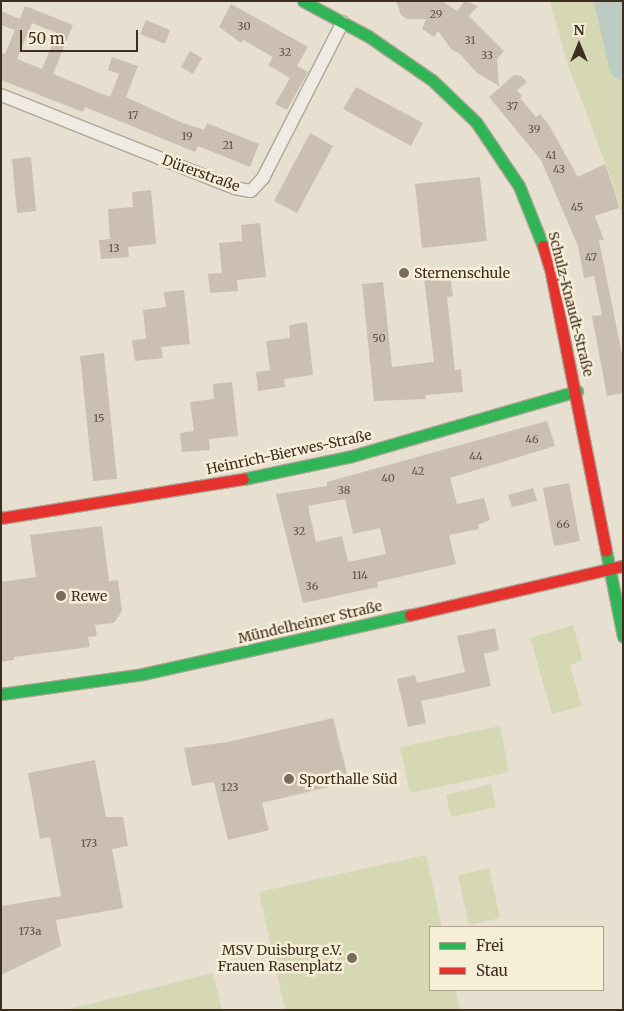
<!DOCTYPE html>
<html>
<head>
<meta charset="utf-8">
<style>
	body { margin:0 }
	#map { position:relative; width:624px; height:1011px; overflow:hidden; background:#e7e0d1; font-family:Merriweather,serif }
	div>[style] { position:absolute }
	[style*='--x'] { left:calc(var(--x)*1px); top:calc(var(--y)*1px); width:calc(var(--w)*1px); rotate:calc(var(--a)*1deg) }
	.green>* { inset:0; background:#d6d7b3 }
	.river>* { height:29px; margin:-14.5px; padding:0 14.5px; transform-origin:14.5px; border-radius:14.5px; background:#bcccc2 }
	.building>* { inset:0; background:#cbbfb2 }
	.roads { filter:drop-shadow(1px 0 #ada599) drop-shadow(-1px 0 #ada599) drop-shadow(0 1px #ada599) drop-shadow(0 -1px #ada599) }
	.street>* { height:12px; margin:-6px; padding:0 6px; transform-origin:6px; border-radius:6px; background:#efebe3 }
	.fast>* { height:11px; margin:-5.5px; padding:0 5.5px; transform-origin:5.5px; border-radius:5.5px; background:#30b455 }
	.jam>* { height:11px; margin:-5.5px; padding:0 5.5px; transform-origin:5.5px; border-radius:5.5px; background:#e5322d }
	.dots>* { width:14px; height:14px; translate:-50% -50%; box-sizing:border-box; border:2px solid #f7eed8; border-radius:50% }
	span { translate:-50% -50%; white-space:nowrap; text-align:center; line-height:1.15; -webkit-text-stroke:5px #f7eed8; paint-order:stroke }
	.number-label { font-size:11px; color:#605244 }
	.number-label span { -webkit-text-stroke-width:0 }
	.street-label { font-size:14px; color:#3d2e20 }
	.poi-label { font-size:14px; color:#3d2e20 }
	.left { translate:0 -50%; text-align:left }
	.right { translate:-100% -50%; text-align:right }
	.frame { position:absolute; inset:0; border:2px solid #3d2e20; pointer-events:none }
	.legend { position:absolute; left:429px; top:926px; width:175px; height:65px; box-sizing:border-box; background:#f7eed8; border:1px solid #ada18e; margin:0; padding:6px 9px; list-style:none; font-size:15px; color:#3d2e20 }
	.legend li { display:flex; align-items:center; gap:10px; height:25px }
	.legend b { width:25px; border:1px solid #ada18e }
	.north { position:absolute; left:554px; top:20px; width:50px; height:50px; -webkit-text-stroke:4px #f7eed8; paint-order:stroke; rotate:0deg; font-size:14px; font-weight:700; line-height:20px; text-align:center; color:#3d2e20 }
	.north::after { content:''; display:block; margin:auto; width:18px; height:22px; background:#3d2e20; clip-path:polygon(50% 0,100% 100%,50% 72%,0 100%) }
	.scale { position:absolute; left:20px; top:30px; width:118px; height:22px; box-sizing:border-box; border:2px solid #3d2e20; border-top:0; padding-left:6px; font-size:15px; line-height:18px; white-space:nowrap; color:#3d2e20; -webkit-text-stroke:4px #f7eed8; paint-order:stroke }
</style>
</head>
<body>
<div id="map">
	<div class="green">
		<div style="clip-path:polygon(550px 1px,623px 1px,623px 221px,616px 191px,568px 65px)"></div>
		<div style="clip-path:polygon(573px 625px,583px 660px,570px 665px,582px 706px,552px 714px,530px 638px)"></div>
		<div style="clip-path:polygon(500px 726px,509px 772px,410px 793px,400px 747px)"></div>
		<div style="clip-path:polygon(491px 784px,496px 807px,451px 817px,446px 795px)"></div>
		<div style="clip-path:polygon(426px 855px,442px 927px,430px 927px,430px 990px,456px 990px,460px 1010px,285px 1010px,259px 892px)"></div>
		<div style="clip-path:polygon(489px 868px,500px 918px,469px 925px,458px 875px)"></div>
		<div style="clip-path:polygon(213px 973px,222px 1010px,70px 1009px)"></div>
	</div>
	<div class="river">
		<div style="--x:608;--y:1;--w:66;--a:76.8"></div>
	</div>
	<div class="building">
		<div style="clip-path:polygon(396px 1px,442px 1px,457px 11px,465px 1px,478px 6px,469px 16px,504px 51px,497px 59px,499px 86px,477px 73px,459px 53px,452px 50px,438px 31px,434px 37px,422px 29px,426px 19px,407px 19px,401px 15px)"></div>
		<div style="clip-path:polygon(231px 4px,308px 47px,297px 66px,308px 72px,287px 110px,275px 104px,290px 78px,268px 65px,273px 57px,243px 40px,241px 43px,219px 27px)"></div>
		<div style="clip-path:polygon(evenodd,25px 6px,73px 25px,53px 74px,110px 97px,119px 74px,108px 70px,112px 57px,138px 66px,126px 97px,178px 121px,204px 130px,207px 123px,259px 144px,250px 167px,198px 146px,195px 152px,85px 107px,83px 112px,1px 80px,1px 53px,5px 54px,15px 30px,1px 25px,1px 11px,20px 19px,25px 6px,32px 23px,57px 33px,42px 69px,17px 59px,32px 23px)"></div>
		<div style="clip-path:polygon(146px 20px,170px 30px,165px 44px,140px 34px)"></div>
		<div style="clip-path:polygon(190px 51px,202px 58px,193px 74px,181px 67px)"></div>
		<div style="clip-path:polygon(514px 75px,521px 76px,527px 82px,517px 90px,522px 96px,520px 98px,536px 117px,540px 114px,549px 125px,578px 177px,605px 164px,615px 192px,619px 208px,595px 216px,604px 240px,599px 240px,623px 359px,623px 393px,607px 396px,592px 316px,602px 315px,594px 276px,584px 278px,578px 246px,541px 160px,489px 97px)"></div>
		<div style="clip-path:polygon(356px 87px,423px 123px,411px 146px,343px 109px)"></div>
		<div style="clip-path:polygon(310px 133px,333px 146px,297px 213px,274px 201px)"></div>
		<div style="clip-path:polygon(31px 157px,36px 211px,17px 213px,12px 159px)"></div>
		<div style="clip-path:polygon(480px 177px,487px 241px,422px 248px,415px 184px)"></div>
		<div style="clip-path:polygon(151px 190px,156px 244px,128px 247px,129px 257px,101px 259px,99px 240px,110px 239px,108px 209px,133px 207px,132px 192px)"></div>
		<div style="clip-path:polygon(260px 223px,266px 277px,237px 280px,238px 291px,210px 293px,208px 274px,222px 273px,219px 243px,242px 241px,241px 225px)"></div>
		<div style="clip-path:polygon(450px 275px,453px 296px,447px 297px,455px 370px,461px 369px,463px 392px,425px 395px,426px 399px,374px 401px,362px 284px,383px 282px,392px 367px,434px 362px,424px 278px)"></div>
		<div style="clip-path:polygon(184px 290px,190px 344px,161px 347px,163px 358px,135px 361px,132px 340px,146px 339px,143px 310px,166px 307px,164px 292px)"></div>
		<div style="clip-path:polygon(307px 322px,313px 375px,284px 379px,285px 387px,258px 391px,256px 372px,270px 370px,266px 341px,290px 338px,289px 325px)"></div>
		<div style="clip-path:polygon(104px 353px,117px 479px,93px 481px,80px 356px)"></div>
		<div style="clip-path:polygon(232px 382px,238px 436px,209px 439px,210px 450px,182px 452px,180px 433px,194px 431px,190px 402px,214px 399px,213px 384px)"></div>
		<div style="clip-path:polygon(evenodd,547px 421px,555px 446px,450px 478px,457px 504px,484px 498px,490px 520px,478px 525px,479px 529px,449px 535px,456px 564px,377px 582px,378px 587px,303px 603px,276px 494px,327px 486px,327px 482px,547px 421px,345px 499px,353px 534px,380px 528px,386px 554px,348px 562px,342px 536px,316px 542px,308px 506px,345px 499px)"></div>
		<div style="clip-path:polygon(569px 483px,580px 541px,554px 546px,543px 488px)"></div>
		<div style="clip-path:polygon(533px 488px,537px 501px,512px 507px,508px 495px)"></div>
		<div style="clip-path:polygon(102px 526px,109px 581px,118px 580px,122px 611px,114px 623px,95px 625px,97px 636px,88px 637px,90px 647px,14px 657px,14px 660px,1px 662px,1px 582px,36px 577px,30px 535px)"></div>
		<div style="clip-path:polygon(495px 628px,499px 650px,484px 654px,491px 686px,421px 701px,426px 723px,408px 727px,397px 679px,415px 675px,417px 683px,465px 672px,457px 636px)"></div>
		<div style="clip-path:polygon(333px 718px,349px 782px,262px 803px,269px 830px,228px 840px,214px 782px,192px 786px,184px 748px,228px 742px)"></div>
		<div style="clip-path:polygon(95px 760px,106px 817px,123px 817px,128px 846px,112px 849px,123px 908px,56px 920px,61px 946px,1px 975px,1px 906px,61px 896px,50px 837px,40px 839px,28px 773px)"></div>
	</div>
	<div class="roads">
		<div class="street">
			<div style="--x:1;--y:95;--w:252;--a:21.7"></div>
			<div style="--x:235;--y:188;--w:16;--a:11"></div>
			<div style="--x:251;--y:191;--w:18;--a:-47"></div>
			<div style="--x:263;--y:178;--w:175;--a:-62.9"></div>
		</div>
		<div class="fast">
			<div style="--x:303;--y:1;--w:74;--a:28.3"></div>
			<div style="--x:368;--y:36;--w:78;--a:34.5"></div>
			<div style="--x:432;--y:80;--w:61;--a:43.7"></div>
			<div style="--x:476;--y:122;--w:77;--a:56.1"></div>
			<div style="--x:519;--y:186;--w:65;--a:68.2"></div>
			<div style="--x:243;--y:479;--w:111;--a:-11.9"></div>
			<div style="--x:352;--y:456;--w:234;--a:-16.1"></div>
			<div style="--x:606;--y:551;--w:87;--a:78.7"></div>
			<div style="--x:1;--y:694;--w:143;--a:-8"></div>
			<div style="--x:143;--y:674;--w:273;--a:-12.5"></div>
		</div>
		<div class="jam">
			<div style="--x:543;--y:246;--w:28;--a:73"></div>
			<div style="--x:551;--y:273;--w:283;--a:78.8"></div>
			<div style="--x:1;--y:518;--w:245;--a:-9.2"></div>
			<div style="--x:410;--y:615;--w:218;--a:-13"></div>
		</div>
	</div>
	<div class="dots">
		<div style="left:404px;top:273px;background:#786c5e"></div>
		<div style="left:61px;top:596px;background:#786c5e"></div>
		<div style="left:289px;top:779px;background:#786c5e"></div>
		<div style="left:352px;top:958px;background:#786c5e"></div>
	</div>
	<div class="number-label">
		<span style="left:436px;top:14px">29</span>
		<span style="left:244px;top:26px">30</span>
		<span style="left:470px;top:40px">31</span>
		<span style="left:285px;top:52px">32</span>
		<span style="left:487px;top:55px">33</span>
		<span style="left:512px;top:106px">37</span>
		<span style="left:133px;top:115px">17</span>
		<span style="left:534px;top:129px">39</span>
		<span style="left:187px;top:136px">19</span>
		<span style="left:228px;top:145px">21</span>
		<span style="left:551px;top:155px">41</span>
		<span style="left:559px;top:169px">43</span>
		<span style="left:577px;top:207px">45</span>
		<span style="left:114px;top:248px">13</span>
		<span style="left:591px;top:257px">47</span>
		<span style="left:379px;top:338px">50</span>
		<span style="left:99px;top:418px">15</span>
		<span style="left:532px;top:439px">46</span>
		<span style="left:476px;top:456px">44</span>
		<span style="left:418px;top:471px">42</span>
		<span style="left:388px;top:478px">40</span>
		<span style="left:344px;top:490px">38</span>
		<span style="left:563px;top:524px">66</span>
		<span style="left:299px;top:531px">32</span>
		<span style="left:360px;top:575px">114</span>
		<span style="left:312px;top:586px">36</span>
		<span style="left:230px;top:787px">123</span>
		<span style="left:89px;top:843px">173</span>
		<span style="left:30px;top:931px">173a</span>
	</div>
	<div class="street-label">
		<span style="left:201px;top:173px;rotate:20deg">Dürerstraße</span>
		<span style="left:571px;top:304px;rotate:76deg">Schulz-Knaudt-Straße</span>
		<span style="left:289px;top:452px;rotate:-12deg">Heinrich-Bierwes-Straße</span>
		<span style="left:310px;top:622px;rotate:-13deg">Mündelheimer Straße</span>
	</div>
	<div class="poi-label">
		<span class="left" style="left:414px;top:273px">Sternenschule</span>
		<span class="left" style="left:71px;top:596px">Rewe</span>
		<span class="left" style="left:299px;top:779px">Sporthalle Süd</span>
		<span class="right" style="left:342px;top:958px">MSV Duisburg e.V.<br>Frauen Rasenplatz</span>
	</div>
	<div class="frame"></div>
	<ul class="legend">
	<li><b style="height:6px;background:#30b455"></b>Frei</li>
	<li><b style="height:6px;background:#e5322d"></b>Stau</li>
	</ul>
	<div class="north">N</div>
	<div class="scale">50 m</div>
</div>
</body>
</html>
